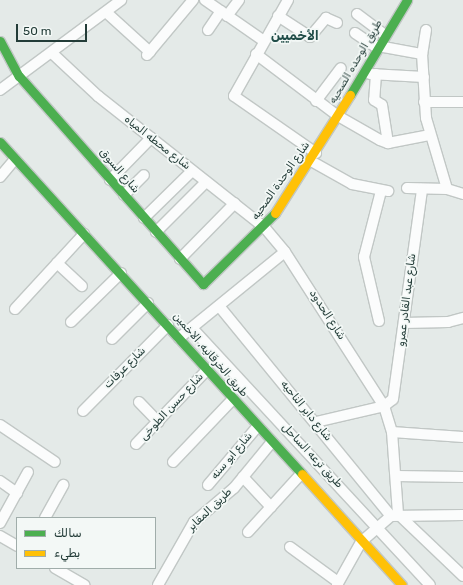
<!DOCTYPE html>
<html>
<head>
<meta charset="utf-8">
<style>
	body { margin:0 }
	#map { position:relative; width:463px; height:585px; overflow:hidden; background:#e4eae8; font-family:Rubik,Vazirmatn,sans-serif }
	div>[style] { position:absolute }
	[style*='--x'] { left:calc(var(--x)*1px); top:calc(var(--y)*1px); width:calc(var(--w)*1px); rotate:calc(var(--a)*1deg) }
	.roads { filter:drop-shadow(1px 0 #c1c7c5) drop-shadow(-1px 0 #c1c7c5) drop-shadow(0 1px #c1c7c5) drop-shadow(0 -1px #c1c7c5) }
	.street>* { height:10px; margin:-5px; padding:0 5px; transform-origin:5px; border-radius:5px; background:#fbfcfc }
	.fast>* { height:9px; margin:-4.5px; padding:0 4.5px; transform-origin:4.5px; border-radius:4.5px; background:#4caf50 }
	.slow>* { height:9px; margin:-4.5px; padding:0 4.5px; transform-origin:4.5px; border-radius:4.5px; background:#ffc107 }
	span { translate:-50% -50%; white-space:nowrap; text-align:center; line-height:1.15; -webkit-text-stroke:3.5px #f3f8f6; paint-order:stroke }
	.street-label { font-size:11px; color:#233c38 }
	.quarter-label { font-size:13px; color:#204d48; font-weight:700 }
	.legend { position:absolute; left:16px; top:517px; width:140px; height:52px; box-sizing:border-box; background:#f3f8f6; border:1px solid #a0adaa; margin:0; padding:5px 7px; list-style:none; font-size:12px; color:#233c38 }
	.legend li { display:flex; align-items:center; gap:8px; height:20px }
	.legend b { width:20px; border:1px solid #a0adaa }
	.scale { position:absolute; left:16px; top:24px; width:71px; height:18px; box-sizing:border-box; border:2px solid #233c38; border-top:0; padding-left:5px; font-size:12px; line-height:14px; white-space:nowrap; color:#233c38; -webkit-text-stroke:3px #f3f8f6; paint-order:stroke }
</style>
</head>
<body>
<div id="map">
	<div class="roads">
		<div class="street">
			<div style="--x:205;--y:0;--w:72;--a:34.8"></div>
			<div style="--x:288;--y:0;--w:110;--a:119.4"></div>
			<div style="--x:234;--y:96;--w:100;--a:34.8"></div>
			<div style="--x:107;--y:13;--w:58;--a:42.2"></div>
			<div style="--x:357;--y:14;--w:35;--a:37"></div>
			<div style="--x:227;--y:16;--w:20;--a:-53"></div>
			<div style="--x:278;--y:16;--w:38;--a:33"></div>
			<div style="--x:310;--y:37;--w:25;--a:-50"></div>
			<div style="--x:326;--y:18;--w:12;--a:24"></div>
			<div style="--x:208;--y:30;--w:23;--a:-56"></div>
			<div style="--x:426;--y:30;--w:24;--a:99"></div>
			<div style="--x:422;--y:54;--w:64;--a:86.4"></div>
			<div style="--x:426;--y:118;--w:74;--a:73.5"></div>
			<div style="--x:355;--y:33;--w:27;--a:34"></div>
			<div style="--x:378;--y:46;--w:45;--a:10.3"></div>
			<div style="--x:53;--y:54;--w:62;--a:43"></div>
			<div style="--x:98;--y:96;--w:213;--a:38.3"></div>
			<div style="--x:265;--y:228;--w:31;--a:50"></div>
			<div style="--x:285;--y:252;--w:183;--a:57.3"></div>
			<div style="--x:384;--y:406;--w:27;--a:73"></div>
			<div style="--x:392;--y:432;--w:82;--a:85.8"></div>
			<div style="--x:256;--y:54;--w:103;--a:37.1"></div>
			<div style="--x:338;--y:116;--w:48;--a:29.7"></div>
			<div style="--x:380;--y:140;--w:9;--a:21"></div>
			<div style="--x:388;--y:143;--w:43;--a:-10.8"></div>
			<div style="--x:147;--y:55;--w:72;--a:-50.1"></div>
			<div style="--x:370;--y:74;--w:54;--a:3.2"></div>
			<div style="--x:376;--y:74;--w:26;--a:94"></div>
			<div style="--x:374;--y:100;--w:9;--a:32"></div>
			<div style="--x:382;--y:105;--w:38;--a:81"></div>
			<div style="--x:0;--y:90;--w:151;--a:-36.6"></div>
			<div style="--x:316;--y:101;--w:41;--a:-52.9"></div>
			<div style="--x:424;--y:102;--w:39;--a:0"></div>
			<div style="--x:311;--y:161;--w:47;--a:29.3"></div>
			<div style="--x:352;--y:184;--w:37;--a:11"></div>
			<div style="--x:0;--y:177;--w:23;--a:-50"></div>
			<div style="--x:110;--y:180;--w:59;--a:-45.7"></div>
			<div style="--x:407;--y:188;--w:40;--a:1.4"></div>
			<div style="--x:447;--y:189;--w:17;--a:17"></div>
			<div style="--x:124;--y:195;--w:28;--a:-45"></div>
			<div style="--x:144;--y:218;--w:67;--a:-44.4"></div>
			<div style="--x:156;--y:232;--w:71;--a:-45"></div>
			<div style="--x:180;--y:259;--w:78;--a:-45.5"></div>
			<div style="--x:57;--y:263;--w:34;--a:43"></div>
			<div style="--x:219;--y:306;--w:271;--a:50.7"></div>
			<div style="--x:15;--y:309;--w:102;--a:-47.4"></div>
			<div style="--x:379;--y:321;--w:66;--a:-103.2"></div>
			<div style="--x:364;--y:257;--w:68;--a:-75.6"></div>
			<div style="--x:71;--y:322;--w:70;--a:-44.4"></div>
			<div style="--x:404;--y:323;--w:44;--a:-1.3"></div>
			<div style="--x:448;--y:322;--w:16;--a:-15"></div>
			<div style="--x:192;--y:328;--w:350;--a:47.2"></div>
			<div style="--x:179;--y:338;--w:136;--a:-39.1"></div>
			<div style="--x:112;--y:339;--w:51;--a:-45"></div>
			<div style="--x:139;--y:402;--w:28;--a:46"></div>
			<div style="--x:83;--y:411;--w:121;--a:-45.3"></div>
			<div style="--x:316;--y:422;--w:70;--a:-13.2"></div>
			<div style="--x:384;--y:406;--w:11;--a:-38"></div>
			<div style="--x:393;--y:399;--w:212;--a:-82.1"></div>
			<div style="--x:0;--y:425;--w:66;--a:33.9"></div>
			<div style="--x:392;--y:432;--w:71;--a:4"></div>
			<div style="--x:136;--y:444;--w:103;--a:-46.2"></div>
			<div style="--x:173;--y:462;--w:87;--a:-46.4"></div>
			<div style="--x:396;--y:476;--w:67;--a:0.9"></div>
			<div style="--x:243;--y:477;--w:41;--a:47"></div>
			<div style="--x:0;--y:481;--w:21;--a:35"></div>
			<div style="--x:208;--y:485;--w:76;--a:-49.8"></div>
			<div style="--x:398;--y:514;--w:90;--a:43.6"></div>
			<div style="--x:45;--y:518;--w:38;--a:-61"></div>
			<div style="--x:0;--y:523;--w:58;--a:-61.2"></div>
			<div style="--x:248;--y:532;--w:77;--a:-47.6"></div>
			<div style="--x:0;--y:536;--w:20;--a:30"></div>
			<div style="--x:290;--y:547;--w:59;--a:36.1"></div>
			<div style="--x:55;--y:568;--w:34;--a:30"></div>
			<div style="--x:158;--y:585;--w:73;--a:-60.3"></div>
			<div style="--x:194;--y:522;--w:52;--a:-40.4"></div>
			<div style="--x:234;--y:488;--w:58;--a:-50.6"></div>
			<div style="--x:337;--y:585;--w:49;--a:-60.8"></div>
			<div style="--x:361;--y:542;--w:40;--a:-41"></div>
			<div style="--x:391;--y:516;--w:72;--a:-0.8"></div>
		</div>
		<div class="fast">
			<div style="--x:0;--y:41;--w:40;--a:62"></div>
			<div style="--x:19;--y:76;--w:278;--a:48.5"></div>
			<div style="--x:203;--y:284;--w:101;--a:-44.6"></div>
			<div style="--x:350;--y:95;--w:111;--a:-59"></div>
			<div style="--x:0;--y:142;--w:449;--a:47.7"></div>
		</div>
		<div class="slow">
			<div style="--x:275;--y:213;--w:140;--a:-57.6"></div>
			<div style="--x:302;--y:474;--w:149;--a:48"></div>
		</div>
	</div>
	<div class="street-label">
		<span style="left:356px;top:62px;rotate:-60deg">طريق الوحده الصحيه</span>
		<span style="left:157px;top:143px;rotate:38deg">شارع محطه المياه</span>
		<span style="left:119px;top:171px;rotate:49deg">شارع السوق</span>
		<span style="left:281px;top:181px;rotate:-55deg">شارع الوحدة الصحيه</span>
		<span style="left:407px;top:300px;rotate:-83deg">شارع عبد القادر عمرو</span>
		<span style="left:327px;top:315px;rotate:57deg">شارع الحدود</span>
		<span style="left:210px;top:355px;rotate:49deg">طريق الخرقانيه, الاخمين</span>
		<span style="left:125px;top:368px;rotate:-45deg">شارع عرفات</span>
		<span style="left:172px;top:407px;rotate:-47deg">شارع حسن الطوخى</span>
		<span style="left:306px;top:411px;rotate:51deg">شارع داير الناحيه</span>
		<span style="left:232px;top:456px;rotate:-50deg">شارع ابو سنه</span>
		<span style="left:312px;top:456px;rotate:47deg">طريق ترعه الساحل</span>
		<span style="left:210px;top:510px;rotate:-44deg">طريق المقابر</span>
	</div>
	<div class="quarter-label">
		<span style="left:295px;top:36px">الأخميين</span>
	</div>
	<ul class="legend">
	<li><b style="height:5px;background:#4caf50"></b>سالك</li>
	<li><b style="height:5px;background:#ffc107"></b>بطيء</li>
	</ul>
	<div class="scale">50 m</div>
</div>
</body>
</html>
